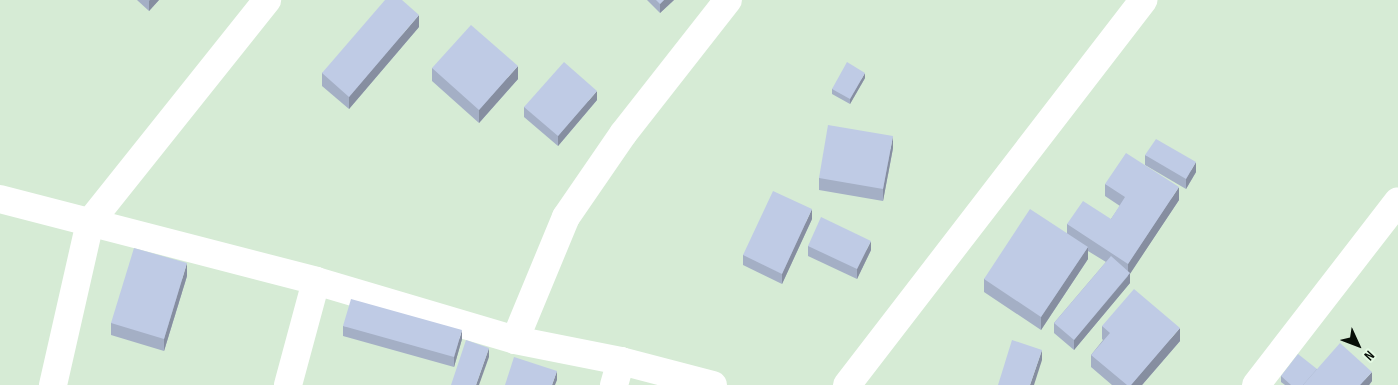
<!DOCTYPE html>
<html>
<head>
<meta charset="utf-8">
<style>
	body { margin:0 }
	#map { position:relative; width:1398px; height:385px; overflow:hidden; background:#d6ebd5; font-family:"Sofia Sans Condensed",sans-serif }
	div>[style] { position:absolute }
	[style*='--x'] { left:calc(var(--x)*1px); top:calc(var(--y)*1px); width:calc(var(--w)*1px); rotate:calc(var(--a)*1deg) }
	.minor>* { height:28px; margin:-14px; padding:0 14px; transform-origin:14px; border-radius:14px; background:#fff }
	.wall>* { inset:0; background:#a4afc5 }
	.shaded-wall>* { inset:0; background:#868ea0 }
	.building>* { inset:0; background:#bfcbe5 }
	span { translate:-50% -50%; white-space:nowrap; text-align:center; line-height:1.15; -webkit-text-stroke:5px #e3f9e2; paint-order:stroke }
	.north { position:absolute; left:1333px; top:320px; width:50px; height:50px; -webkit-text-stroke:4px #e3f9e2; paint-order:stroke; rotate:133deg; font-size:14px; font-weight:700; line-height:20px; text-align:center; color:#070e07 }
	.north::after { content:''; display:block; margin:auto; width:18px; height:22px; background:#070e07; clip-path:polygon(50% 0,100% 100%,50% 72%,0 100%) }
</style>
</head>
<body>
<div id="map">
	<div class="minor">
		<div style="--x:0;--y:199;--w:326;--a:14.5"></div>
		<div style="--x:316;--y:281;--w:208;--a:16.5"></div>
		<div style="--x:515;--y:340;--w:108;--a:11.2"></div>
		<div style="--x:621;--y:361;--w:95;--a:14.6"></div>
		<div style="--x:515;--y:340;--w:133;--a:-67.5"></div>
		<div style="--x:566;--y:217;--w:101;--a:-55.5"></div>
		<div style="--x:623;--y:134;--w:170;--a:-51.9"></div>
		<div style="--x:53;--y:385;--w:167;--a:-77.2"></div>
		<div style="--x:90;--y:222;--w:284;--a:-51.4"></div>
		<div style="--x:288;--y:385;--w:108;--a:-74.9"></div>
		<div style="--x:614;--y:385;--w:25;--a:-74"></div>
		<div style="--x:847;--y:385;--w:486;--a:-52.4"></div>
		<div style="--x:1256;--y:385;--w:232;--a:-52.3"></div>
	</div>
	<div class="wall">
		<div style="clip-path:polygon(137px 0,159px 0,149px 11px)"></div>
		<div style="clip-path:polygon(647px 0,674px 0,660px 13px)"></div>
		<div style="clip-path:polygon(419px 27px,349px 109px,322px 86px,322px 73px)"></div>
		<div style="clip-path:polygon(432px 68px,518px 79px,479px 123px,432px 81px)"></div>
		<div style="clip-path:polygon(865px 78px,850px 104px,832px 94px,832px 89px)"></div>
		<div style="clip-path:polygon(597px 100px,558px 146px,524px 117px,524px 107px)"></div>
		<div style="clip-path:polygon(893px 148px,883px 201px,819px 190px,819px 178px)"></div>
		<div style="clip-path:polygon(1145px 155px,1196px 172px,1186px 189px,1145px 165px)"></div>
		<div style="clip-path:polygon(1105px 184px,1179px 200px,1130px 273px,1130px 283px,1074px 350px,1054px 333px,1054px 323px,1106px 262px,1088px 251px,1088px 259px,1041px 330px,984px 292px,984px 279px,1067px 233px,1067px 224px,1111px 219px,1120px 206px,1105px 196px)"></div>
		<div style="clip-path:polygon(812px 219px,782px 284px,743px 265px,743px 255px)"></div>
		<div style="clip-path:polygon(808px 246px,871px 250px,857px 279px,808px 256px)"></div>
		<div style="clip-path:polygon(187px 276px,164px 351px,111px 335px,111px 323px)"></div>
		<div style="clip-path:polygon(343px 326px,462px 339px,454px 367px,343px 336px)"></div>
		<div style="clip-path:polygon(1102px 326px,1180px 341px,1142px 385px,1112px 385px,1091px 367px,1091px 355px,1103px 340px,1102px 339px)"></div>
		<div style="clip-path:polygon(1317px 369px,1372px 381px,1369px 385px,1285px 385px,1281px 382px,1281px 376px)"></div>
	</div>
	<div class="shaded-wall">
		<div style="clip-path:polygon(150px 0,159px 0,149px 11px,149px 1px)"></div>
		<div style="clip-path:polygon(664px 0,674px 0,660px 13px,660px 4px)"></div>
		<div style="clip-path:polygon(419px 15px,419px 27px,349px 109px,349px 97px)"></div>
		<div style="clip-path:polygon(518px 66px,518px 79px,479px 123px,479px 110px)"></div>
		<div style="clip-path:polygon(865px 73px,865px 78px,850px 104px,850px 99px)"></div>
		<div style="clip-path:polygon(597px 91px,597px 100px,558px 146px,558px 136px)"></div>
		<div style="clip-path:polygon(893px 136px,893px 148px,883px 201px,883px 189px)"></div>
		<div style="clip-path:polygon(1196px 162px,1196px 172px,1186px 189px,1186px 179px)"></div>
		<div style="clip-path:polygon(1179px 187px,1179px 200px,1130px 274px,1130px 273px,1130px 283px,1074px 350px,1074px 340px,1128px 276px,1128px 264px)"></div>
		<div style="clip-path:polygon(812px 209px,812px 219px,782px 284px,782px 274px)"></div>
		<div style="clip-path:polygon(871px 241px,871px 250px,857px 279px,857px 269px)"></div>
		<div style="clip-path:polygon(1088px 247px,1088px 259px,1041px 330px,1041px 317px)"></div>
		<div style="clip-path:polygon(187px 263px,187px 276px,164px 351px,164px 339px)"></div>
		<div style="clip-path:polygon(1180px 328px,1180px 341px,1142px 385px,1131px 385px)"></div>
		<div style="clip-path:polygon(462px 330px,462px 339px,454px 367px,454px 357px)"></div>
		<div style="clip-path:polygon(489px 348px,489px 357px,479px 385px,476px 385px)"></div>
		<div style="clip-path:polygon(1042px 350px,1042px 360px,1034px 385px,1030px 385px)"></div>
		<div style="clip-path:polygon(557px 371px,557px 380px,555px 385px,552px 385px)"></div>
		<div style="clip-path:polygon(1372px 372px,1372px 381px,1369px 385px,1360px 385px)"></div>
	</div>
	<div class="building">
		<div style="clip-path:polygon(385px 0,402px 0,419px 15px,349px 97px,322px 73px)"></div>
		<div style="clip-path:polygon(656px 0,664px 0,660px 4px)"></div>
		<div style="clip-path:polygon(471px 25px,518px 66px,479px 110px,432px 68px)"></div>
		<div style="clip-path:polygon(564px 62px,597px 91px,558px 136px,524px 107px)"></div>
		<div style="clip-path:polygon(847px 62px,865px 73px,850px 99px,832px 89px)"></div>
		<div style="clip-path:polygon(828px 125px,893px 136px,883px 189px,819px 178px)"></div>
		<div style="clip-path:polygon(1156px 139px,1196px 162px,1186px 179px,1145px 155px)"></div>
		<div style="clip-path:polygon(1126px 153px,1179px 187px,1128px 264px,1067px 224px,1083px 201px,1111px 219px,1125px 197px,1105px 184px)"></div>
		<div style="clip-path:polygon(773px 191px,812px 209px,782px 274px,743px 255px)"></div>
		<div style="clip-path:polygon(1030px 209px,1088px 247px,1041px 317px,984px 279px)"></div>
		<div style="clip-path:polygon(821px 217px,871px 241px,857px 269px,808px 246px)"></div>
		<div style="clip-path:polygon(134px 248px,187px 263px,164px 339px,111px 323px)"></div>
		<div style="clip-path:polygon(1111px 256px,1130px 273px,1074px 340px,1054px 323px)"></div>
		<div style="clip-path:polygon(1134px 289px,1180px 328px,1131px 385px,1127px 385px,1091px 355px,1110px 333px,1102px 326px)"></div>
		<div style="clip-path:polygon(351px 299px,462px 330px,454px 357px,343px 326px)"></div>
		<div style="clip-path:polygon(466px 340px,489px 348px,476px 385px,451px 385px)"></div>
		<div style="clip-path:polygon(1012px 340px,1042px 350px,1030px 385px,998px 385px)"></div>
		<div style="clip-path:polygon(1340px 343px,1372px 372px,1360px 385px,1303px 385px)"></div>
		<div style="clip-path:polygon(1298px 354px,1317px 369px,1303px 385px,1291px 385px,1281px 376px)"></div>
		<div style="clip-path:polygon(514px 357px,557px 371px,552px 385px,505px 385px)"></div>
	</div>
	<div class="north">N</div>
</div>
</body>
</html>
